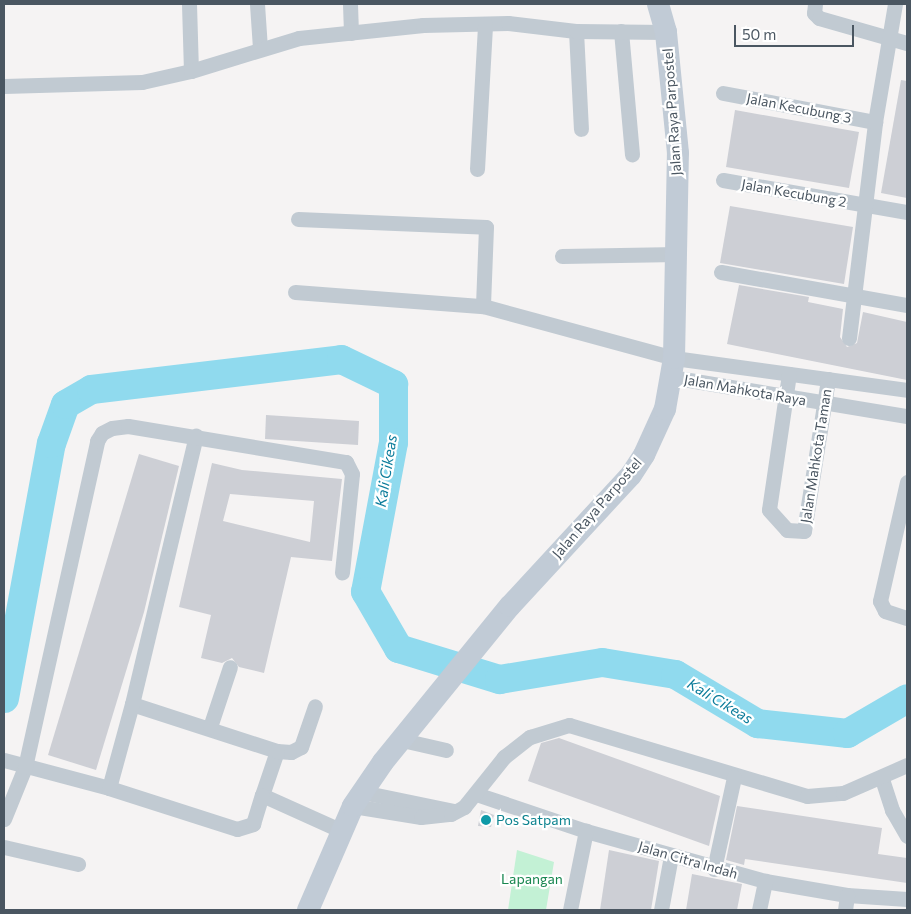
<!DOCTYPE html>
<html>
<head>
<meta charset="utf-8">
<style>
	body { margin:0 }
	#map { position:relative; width:911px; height:914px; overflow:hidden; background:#f5f3f3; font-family:Commissioner,sans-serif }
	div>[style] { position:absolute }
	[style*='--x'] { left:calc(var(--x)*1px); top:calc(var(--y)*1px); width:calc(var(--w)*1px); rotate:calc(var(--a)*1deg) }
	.green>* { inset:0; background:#c3f1d5 }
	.river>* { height:29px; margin:-14.5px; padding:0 14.5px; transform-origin:14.5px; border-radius:14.5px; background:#90daee }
	.building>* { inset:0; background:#cdcfd5 }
	.minor>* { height:15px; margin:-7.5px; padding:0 7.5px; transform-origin:7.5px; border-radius:7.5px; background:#c1cad2 }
	.secondary>* { height:22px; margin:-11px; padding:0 11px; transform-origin:11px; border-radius:11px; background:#c1cbd6 }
	.dots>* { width:14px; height:14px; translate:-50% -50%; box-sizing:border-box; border:2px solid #fff; border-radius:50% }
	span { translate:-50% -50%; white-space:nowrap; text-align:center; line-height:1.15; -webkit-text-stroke:4.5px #fff; paint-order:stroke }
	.street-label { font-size:14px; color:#4a5661 }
	.culture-label { font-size:14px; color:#0d838f }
	.left { translate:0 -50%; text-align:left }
	.park-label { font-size:14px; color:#17864f }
	.water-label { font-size:15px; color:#0c7c9b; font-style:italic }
	.frame { position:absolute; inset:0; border:5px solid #4a5661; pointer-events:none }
	.scale { position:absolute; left:734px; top:25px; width:120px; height:22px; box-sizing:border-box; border:2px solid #4a5661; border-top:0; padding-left:6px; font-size:15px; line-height:18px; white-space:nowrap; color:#4a5661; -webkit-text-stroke:4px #fff; paint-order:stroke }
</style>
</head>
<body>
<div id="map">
	<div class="green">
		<div style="clip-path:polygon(517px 850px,554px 862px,546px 910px,508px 910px)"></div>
	</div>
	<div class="river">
		<div style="--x:4;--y:698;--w:259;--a:-79.6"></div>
		<div style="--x:51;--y:443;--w:41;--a:-70.3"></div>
		<div style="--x:65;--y:404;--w:30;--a:-30"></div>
		<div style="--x:91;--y:389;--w:252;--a:-6.8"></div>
		<div style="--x:341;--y:359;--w:58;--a:25.7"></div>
		<div style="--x:393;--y:384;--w:58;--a:90"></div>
		<div style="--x:393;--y:442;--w:152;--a:100.6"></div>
		<div style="--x:365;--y:591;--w:66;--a:59.9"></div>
		<div style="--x:398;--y:648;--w:106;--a:17.1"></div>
		<div style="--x:499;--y:679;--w:104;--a:-9.4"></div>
		<div style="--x:602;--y:662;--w:74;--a:9.3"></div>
		<div style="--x:675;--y:674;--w:96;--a:30.9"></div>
		<div style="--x:757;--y:723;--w:91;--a:6.3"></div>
		<div style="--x:847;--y:733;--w:69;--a:-30.3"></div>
	</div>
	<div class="building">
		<div style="clip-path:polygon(901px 80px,907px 81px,907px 198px,881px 193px)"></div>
		<div style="clip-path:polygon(735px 110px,859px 132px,849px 188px,726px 167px)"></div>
		<div style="clip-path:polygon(730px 206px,853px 227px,844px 284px,720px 263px)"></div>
		<div style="clip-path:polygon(739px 285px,809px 297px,808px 302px,843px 309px,840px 337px,847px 347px,857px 343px,863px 312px,907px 322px,907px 380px,727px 344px)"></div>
		<div style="clip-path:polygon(266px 415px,359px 421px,358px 445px,265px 439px)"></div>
		<div style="clip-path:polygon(139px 454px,179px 466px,144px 612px,96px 770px,48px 755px)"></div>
		<div style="clip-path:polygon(evenodd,212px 463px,242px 470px,342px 479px,332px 561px,291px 557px,264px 673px,239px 667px,232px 658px,222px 663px,201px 658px,211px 615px,179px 607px,212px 463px,230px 494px,314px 501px,310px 542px,223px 521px,230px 494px)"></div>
		<div style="clip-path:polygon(559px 738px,720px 796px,709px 846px,528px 781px,541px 743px)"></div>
		<div style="clip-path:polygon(737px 806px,882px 828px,878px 854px,907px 858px,907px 883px,745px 859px,744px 865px,726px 860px)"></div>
		<div style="clip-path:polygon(481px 810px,494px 815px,491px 827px,478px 826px)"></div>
		<div style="clip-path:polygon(609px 850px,659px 861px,651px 910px,600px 910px)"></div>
		<div style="clip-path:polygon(692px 874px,742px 884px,737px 910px,686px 910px)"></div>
	</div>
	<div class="minor">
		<div style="--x:189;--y:4;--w:67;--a:88.3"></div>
		<div style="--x:257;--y:4;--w:44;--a:86.1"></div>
		<div style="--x:350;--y:4;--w:29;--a:88"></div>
		<div style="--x:815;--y:4;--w:9;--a:96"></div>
		<div style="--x:814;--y:13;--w:7;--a:45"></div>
		<div style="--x:819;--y:18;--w:91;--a:15.9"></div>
		<div style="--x:576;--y:31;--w:98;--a:87.1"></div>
		<div style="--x:621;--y:31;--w:124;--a:84.9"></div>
		<div style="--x:4;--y:86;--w:138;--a:-1.7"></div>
		<div style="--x:142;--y:82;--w:50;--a:-12.7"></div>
		<div style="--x:191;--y:71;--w:113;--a:-17"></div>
		<div style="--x:299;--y:38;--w:125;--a:-6"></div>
		<div style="--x:423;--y:25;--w:85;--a:-1.3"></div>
		<div style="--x:508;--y:23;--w:68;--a:6.7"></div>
		<div style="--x:576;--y:31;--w:90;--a:0.6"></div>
		<div style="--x:723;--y:93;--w:155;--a:10.8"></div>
		<div style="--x:477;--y:169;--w:145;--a:-86.8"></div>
		<div style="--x:723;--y:180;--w:187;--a:9.9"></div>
		<div style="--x:298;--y:219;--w:188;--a:2.4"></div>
		<div style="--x:486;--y:227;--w:79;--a:92.2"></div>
		<div style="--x:483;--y:306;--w:198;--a:15.2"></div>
		<div style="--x:674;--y:358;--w:235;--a:7.8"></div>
		<div style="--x:562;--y:256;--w:116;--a:-1"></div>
		<div style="--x:721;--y:272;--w:189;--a:10.1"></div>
		<div style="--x:295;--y:292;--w:189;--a:4.3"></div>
		<div style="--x:849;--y:338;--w:218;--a:-83.1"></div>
		<div style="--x:875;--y:122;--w:120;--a:-80.4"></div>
		<div style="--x:789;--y:374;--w:137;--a:98.4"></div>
		<div style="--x:769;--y:510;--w:27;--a:48"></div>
		<div style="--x:787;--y:530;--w:17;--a:3"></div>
		<div style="--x:804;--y:531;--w:154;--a:-81"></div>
		<div style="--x:671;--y:377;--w:239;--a:9.4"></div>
		<div style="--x:907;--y:482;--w:122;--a:102.8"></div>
		<div style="--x:880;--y:601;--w:11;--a:63"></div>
		<div style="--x:885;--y:611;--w:23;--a:18"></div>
		<div style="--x:132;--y:704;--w:152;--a:18"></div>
		<div style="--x:277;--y:751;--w:46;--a:108.8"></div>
		<div style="--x:262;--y:795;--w:88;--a:24.2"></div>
		<div style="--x:210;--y:727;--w:63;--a:-71.6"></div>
		<div style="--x:402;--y:740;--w:45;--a:12.8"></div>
		<div style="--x:277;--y:751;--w:14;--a:4"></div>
		<div style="--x:291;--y:752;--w:11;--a:-27"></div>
		<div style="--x:301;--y:747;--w:43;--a:-71.1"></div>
		<div style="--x:4;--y:760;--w:109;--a:14.9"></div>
		<div style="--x:109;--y:788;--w:134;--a:17.8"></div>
		<div style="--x:237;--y:829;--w:17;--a:-17"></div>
		<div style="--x:253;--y:824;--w:30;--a:-73"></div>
		<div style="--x:882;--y:779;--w:33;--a:72"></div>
		<div style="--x:892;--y:810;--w:30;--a:60"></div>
		<div style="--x:109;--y:788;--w:87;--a:-74.7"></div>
		<div style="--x:132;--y:704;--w:276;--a:-76.6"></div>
		<div style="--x:362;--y:792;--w:94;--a:11.7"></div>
		<div style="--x:476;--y:794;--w:116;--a:18.6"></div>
		<div style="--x:586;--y:831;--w:186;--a:15.6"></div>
		<div style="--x:765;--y:881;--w:83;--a:9.7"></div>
		<div style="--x:847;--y:895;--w:60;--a:3.8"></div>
		<div style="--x:353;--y:806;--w:69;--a:9.2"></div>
		<div style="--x:421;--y:817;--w:30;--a:-6"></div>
		<div style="--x:451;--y:814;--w:15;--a:-28"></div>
		<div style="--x:464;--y:807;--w:64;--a:-51.3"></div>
		<div style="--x:504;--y:757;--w:33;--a:-38"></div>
		<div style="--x:530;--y:737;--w:41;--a:-17.1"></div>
		<div style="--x:569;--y:725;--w:248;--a:16.6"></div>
		<div style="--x:807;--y:796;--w:36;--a:-5"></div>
		<div style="--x:843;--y:793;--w:70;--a:-23.6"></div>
		<div style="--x:4;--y:819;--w:56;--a:-68"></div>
		<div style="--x:25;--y:767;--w:334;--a:-77.5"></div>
		<div style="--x:97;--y:441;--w:9;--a:-58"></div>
		<div style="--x:102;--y:433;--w:11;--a:-27"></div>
		<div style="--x:112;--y:428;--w:16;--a:-7"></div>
		<div style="--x:128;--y:426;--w:221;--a:9.4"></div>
		<div style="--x:346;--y:462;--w:13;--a:63"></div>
		<div style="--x:352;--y:474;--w:99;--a:95.8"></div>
		<div style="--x:4;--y:847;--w:76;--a:12.9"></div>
		<div style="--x:714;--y:869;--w:94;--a:-77.7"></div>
		<div style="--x:570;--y:910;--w:81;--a:-78.6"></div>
		<div style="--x:661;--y:910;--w:55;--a:-79.5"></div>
		<div style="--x:759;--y:910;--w:30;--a:-78"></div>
		<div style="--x:845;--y:910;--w:15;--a:-82"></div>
	</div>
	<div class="secondary">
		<div style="--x:308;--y:910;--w:113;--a:-66.6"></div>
		<div style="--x:353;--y:806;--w:53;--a:-55.7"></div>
		<div style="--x:383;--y:762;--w:201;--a:-50.9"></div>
		<div style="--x:510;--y:606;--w:178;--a:-47.3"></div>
		<div style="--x:631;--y:475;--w:24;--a:-57"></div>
		<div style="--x:644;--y:455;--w:51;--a:-65.5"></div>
		<div style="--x:665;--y:409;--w:52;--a:-80"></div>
		<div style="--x:674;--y:358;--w:205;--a:-88.9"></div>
		<div style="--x:678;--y:153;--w:122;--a:-95.7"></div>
		<div style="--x:666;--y:32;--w:29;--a:-106"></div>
	</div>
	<div class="dots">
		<div style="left:486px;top:820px;background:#0f9aa8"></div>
	</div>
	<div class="street-label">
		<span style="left:799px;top:108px;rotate:11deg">Jalan Kecubung 3</span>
		<span style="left:672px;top:112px;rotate:-94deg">Jalan Raya Parpostel</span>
		<span style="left:794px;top:193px;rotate:10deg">Jalan Kecubung 2</span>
		<span style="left:745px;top:390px;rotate:10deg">Jalan Mahkota Raya</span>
		<span style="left:816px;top:456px;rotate:-81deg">Jalan Mahkota Taman</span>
		<span style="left:597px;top:508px;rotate:-49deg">Jalan Raya Parpostel</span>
		<span style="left:688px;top:860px;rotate:16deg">Jalan Citra Indah</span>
	</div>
	<div class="culture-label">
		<span class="left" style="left:496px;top:820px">Pos Satpam</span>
	</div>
	<div class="park-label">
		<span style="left:532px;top:879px">Lapangan</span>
	</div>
	<div class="water-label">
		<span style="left:386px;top:471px;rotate:-81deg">Kali Cikeas</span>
		<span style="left:720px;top:701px;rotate:31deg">Kali Cikeas</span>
	</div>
	<div class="frame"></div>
	<div class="scale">50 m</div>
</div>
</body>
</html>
